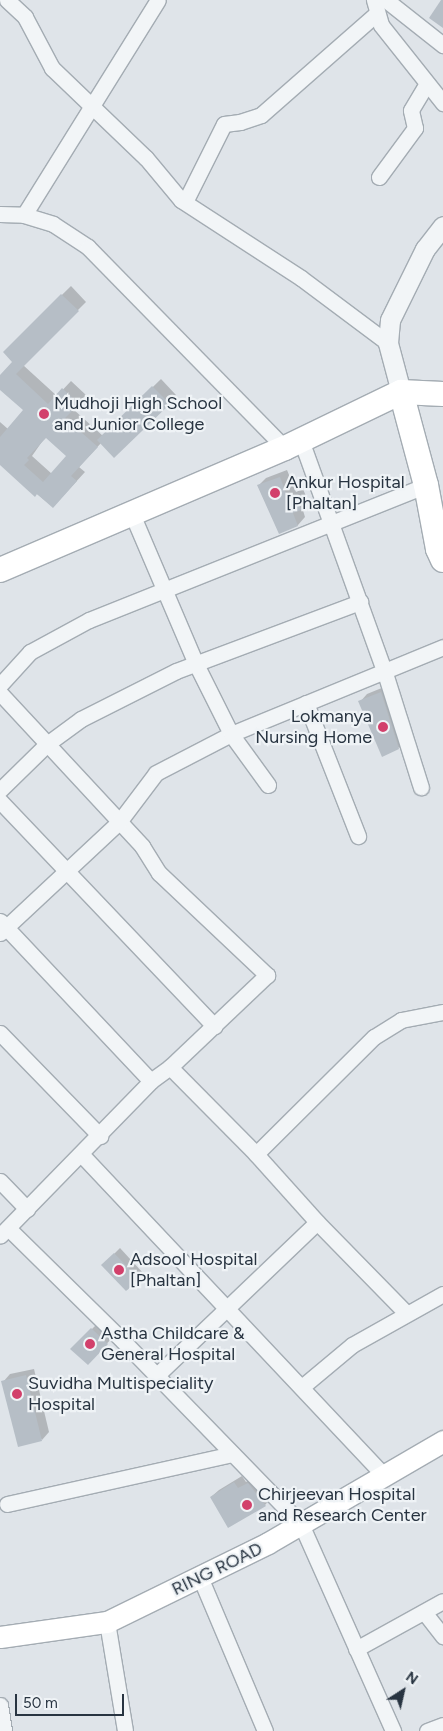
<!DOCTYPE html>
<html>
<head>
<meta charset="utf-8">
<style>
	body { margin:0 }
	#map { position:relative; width:443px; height:1731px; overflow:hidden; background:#dfe4e9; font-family:Figtree,sans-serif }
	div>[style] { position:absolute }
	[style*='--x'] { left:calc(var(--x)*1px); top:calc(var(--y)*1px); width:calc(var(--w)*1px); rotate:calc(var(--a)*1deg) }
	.shadow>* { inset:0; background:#0003 }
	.building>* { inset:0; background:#b6bec6 }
	.roads { filter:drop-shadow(1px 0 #a4acb3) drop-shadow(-1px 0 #a4acb3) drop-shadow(0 1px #a4acb3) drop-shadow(0 -1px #a4acb3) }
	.minor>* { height:15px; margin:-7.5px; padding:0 7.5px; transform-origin:7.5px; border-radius:7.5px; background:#f2f5f7 }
	.tertiary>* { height:19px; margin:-9.5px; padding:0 9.5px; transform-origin:9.5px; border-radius:9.5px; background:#f2f5f7 }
	.secondary>* { height:21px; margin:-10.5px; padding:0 10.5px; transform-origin:10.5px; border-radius:10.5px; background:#fff }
	.primary>* { height:24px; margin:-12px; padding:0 12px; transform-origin:12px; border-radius:12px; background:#fff }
	.dots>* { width:14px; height:14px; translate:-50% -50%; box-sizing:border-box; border:2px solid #eff3f6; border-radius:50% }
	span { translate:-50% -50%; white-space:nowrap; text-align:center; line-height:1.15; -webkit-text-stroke:4.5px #eff3f6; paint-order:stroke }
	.poi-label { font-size:18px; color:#283441 }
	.left { translate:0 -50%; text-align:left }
	.right { translate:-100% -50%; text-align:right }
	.street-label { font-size:18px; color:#283441 }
	.north { position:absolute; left:378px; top:1666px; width:50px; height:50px; -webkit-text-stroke:4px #eff3f6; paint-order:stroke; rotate:35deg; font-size:14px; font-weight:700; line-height:20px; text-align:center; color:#283441 }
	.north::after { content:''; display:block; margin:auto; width:18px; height:22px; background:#283441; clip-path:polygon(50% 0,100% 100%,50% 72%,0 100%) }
	.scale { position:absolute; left:15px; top:1694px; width:109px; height:22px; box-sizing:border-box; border:2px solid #283441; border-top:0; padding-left:6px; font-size:15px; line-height:18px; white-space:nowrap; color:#283441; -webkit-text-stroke:4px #eff3f6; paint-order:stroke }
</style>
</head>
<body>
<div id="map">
	<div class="shadow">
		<div style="clip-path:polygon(evenodd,71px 286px,86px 302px,23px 365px,57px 396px,71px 381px,86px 395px,73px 409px,103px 436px,161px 379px,176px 395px,114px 456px,101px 443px,79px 467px,85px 472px,53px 507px,0 464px,0 422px,8px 429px,25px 410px,0 388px,0 377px,14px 362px,4px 352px,71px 286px,46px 436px,68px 456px,52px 474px,32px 456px,46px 436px)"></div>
		<div style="clip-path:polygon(287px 470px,296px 492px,303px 489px,308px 501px,302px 507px,305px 517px,298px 525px,279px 532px,258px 486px,266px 478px)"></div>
		<div style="clip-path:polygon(389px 685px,406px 741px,399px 748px,360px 702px,367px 694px)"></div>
		<div style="clip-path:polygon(120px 1248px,143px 1273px,127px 1290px,103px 1265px)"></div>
		<div style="clip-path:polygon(97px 1324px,112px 1338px,88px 1364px,72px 1349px)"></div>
		<div style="clip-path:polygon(34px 1369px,49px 1432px,42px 1440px,3px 1382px,10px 1374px)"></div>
		<div style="clip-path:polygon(242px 1476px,246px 1482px,256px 1476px,272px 1497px,265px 1505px,211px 1497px,219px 1490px)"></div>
	</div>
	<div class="building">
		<div style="clip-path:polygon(441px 0,443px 0,443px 28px,429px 18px)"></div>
		<div style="clip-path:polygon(evenodd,61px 294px,79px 311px,16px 374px,48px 404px,62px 388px,79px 404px,65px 418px,98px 447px,71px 476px,77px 481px,53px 508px,37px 494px,35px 497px,0 465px,0 437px,23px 410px,0 390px,0 375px,12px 362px,3px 352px,61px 294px,46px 438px,66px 456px,43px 482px,24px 465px,29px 460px,27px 458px,46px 438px)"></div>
		<div style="clip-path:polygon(152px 386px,170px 404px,114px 458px,97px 440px)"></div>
		<div style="clip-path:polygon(280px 477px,288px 499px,295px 496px,301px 510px,293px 513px,298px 526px,279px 534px,257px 485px)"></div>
		<div style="clip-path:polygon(381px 692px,399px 749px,382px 757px,358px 701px)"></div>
		<div style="clip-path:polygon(114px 1253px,139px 1279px,126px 1291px,101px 1265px)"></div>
		<div style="clip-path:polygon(91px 1328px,108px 1344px,88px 1365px,70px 1349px)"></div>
		<div style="clip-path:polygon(26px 1375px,42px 1441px,18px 1447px,1px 1381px)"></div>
		<div style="clip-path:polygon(234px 1482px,238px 1488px,248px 1483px,266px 1506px,228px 1528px,210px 1497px)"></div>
	</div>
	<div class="roads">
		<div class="minor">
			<div style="--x:7;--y:0;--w:25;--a:43"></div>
			<div style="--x:25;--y:17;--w:58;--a:62.1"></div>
			<div style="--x:52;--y:68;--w:130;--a:43.8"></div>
			<div style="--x:146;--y:158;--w:55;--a:50.2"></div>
			<div style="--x:181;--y:200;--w:143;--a:33"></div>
			<div style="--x:301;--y:278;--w:109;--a:36.8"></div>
			<div style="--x:374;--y:0;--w:26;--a:74"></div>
			<div style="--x:381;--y:25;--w:100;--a:51.5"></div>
			<div style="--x:386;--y:0;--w:73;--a:38.3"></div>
			<div style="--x:379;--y:177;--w:61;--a:-53.7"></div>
			<div style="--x:415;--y:128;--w:18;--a:-103"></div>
			<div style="--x:411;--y:110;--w:31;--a:-59"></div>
			<div style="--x:185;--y:202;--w:87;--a:-63.4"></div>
			<div style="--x:224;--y:124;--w:16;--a:-7"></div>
			<div style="--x:240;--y:122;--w:22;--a:-18"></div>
			<div style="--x:261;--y:115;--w:154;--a:-41.3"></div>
			<div style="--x:0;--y:214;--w:24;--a:2"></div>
			<div style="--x:24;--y:215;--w:30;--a:17"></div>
			<div style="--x:53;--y:224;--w:42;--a:33.3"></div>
			<div style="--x:88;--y:247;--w:281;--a:45.6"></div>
			<div style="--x:24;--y:215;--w:253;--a:-58.1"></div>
			<div style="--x:301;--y:440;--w:245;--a:70.2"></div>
			<div style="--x:384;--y:670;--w:123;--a:72.5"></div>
			<div style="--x:132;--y:514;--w:163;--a:66.9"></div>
			<div style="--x:196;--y:664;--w:78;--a:63.4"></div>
			<div style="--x:231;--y:734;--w:63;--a:54"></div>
			<div style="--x:0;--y:685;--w:45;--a:-47.7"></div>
			<div style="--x:30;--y:652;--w:67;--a:-28.5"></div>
			<div style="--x:89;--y:620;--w:363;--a:-21.8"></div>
			<div style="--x:0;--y:693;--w:209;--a:47.1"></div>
			<div style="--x:142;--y:846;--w:32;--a:58"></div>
			<div style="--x:159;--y:873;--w:149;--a:43.4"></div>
			<div style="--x:267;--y:975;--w:134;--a:136.5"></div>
			<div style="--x:170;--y:1067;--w:24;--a:144"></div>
			<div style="--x:151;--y:1081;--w:216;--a:134.3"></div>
			<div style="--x:306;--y:703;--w:143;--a:68.6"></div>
			<div style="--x:0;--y:790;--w:66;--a:-44.4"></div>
			<div style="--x:47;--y:744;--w:42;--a:-36.3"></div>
			<div style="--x:81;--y:719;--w:106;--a:-26.8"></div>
			<div style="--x:176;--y:671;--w:197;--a:-20.6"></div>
			<div style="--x:0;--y:801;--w:311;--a:46.4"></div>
			<div style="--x:0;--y:921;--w:220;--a:46.7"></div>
			<div style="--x:0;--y:933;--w:163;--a:-43"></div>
			<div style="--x:119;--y:822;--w:61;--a:-52.9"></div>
			<div style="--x:156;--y:773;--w:85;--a:-27.5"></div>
			<div style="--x:231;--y:734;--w:229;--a:-22.3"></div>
			<div style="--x:0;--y:1033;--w:144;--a:45.8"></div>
			<div style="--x:170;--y:1067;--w:122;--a:45.3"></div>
			<div style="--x:256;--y:1154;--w:91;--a:48.1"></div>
			<div style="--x:317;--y:1222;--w:127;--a:45.6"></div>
			<div style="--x:81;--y:1154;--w:441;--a:46.7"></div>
			<div style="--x:256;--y:1154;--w:166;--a:-44.8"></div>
			<div style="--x:374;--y:1037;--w:32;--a:-32"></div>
			<div style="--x:401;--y:1020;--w:43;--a:-10.8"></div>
			<div style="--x:0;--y:1181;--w:39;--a:46"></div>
			<div style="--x:8;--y:1228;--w:161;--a:44.5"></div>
			<div style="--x:123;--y:1341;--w:255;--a:45.8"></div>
			<div style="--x:301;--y:1524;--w:227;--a:66"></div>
			<div style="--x:157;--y:1375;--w:221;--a:-43.7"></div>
			<div style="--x:303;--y:1386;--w:64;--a:-39.9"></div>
			<div style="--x:352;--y:1345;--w:104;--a:-29.3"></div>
			<div style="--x:7;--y:1504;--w:231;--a:-12.5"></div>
			<div style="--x:200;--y:1577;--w:167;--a:67.1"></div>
			<div style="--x:424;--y:1612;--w:31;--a:52"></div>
			<div style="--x:107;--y:1622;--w:110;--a:80.6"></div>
			<div style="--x:356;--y:1649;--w:99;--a:-28.9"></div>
			<div style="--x:0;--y:1705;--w:26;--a:81"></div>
			<div style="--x:427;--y:1731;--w:17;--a:-21"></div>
		</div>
		<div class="tertiary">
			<div style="--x:401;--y:392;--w:51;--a:-104.9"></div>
			<div style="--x:388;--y:343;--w:23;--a:-85"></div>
			<div style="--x:390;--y:320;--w:79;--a:-63.8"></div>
			<div style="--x:425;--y:249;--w:29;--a:-52"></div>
		</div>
		<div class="secondary">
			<div style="--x:0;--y:1637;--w:108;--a:-8"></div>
			<div style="--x:107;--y:1622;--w:179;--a:-26.1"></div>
			<div style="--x:268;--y:1543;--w:203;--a:-30.2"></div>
		</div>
		<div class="primary">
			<div style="--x:401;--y:392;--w:96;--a:75"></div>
			<div style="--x:426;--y:485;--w:65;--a:79.4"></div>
			<div style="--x:438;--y:549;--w:12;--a:66"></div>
			<div style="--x:0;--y:570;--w:310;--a:-23.2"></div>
			<div style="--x:285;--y:448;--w:129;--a:-25.8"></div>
			<div style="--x:401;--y:392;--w:42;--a:2.7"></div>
		</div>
	</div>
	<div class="dots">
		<div style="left:44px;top:414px;background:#d2406b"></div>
		<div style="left:275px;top:493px;background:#d2406b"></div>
		<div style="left:383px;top:727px;background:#d2406b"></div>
		<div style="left:119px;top:1270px;background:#d2406b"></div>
		<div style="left:90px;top:1344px;background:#d2406b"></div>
		<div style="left:17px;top:1394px;background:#d2406b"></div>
		<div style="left:247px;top:1505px;background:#d2406b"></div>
	</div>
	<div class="poi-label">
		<span class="left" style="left:54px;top:414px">Mudhoji High School<br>and Junior College</span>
		<span class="left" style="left:286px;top:493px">Ankur Hospital<br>[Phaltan]</span>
		<span class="right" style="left:372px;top:727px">Lokmanya<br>Nursing Home</span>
		<span class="left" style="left:130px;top:1270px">Adsool Hospital<br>[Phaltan]</span>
		<span class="left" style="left:101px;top:1344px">Astha Childcare &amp;<br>General Hospital</span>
		<span class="left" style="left:28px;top:1394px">Suvidha Multispeciality<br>Hospital</span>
		<span class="left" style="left:258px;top:1505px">Chirjeevan Hospital<br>and Research Center</span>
	</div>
	<div class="street-label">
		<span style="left:217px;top:1569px;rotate:-26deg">RING ROAD</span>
	</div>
	<div class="north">N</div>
	<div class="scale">50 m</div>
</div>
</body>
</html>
